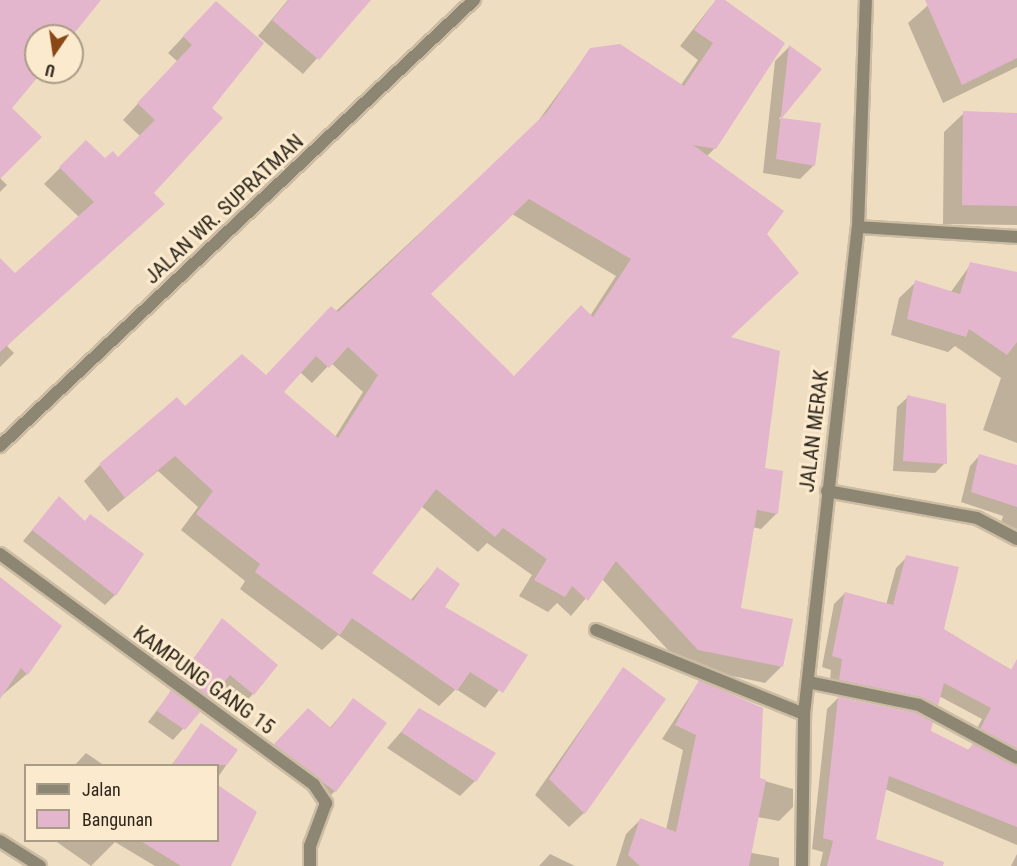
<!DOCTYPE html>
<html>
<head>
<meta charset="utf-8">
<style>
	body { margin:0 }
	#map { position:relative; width:1017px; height:866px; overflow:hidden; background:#eeddc1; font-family:"Roboto Condensed",sans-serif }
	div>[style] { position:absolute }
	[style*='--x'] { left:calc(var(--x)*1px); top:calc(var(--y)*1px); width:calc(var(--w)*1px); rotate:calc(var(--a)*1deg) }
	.shadow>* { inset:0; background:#0003 }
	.building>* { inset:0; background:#e4b6ce }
	.roads { filter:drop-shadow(2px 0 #cbbca3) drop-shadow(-2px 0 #cbbca3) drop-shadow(0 2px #cbbca3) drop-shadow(0 -2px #cbbca3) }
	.minor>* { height:12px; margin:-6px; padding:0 6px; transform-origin:6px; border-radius:6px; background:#8c8673 }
	.tertiary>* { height:12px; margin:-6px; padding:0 6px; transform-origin:6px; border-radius:6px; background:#8c8673 }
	span { translate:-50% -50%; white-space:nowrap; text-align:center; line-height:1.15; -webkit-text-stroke:6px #fceace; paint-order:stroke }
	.street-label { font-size:21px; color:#2c261b }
	.legend { position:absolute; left:24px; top:764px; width:195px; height:78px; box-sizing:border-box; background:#fceace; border:2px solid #a99c86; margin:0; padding:8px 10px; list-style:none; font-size:18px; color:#2c261b }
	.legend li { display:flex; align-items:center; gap:12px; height:30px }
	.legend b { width:30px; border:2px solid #a99c86 }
	.north { position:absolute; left:24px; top:24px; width:60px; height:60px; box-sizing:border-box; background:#fceace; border:2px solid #a99c86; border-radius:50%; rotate:193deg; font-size:16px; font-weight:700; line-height:24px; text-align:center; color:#2c261b }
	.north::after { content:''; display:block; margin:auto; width:21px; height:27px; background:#8a4816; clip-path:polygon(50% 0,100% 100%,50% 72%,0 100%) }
</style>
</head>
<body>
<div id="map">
	<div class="shadow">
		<div style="clip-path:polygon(288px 0,369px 0,303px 74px,258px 36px)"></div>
		<div style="clip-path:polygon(evenodd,716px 0,722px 0,715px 148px,706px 157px,765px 234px,729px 338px,777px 513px,761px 529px,752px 527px,739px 609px,781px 667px,765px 683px,682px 665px,602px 579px,571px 616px,557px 603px,548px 612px,519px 596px,532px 575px,487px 543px,478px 552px,421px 506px,370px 573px,410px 601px,437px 569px,442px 608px,526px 655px,485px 708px,456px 689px,439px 706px,338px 635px,322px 650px,240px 589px,245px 581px,181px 530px,198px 507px,158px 471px,108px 512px,84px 481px,100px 465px,185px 408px,266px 376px,533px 128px,591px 49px,681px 85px,698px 60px,680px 46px,716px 0,512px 214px,616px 276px,590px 316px,514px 377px,429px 294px,512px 214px,716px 0,331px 363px,363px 392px,335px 437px,282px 392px,300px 372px,312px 383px,331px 363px)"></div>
		<div style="clip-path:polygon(934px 0,1017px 0,1017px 67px,943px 103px,908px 23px)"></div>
		<div style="clip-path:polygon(200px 19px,210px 108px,152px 193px,7px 346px,14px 353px,0 367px,0 262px,15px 275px,79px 217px,44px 184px,86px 142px,105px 160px,118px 159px,141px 137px,123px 120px,177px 61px,168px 53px)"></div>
		<div style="clip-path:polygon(789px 47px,820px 69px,779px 119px,819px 124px,814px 165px,800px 179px,763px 173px,775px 61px)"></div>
		<div style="clip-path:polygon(964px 113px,1017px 114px,1017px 225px,943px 224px,944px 132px)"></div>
		<div style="clip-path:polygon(0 178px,7px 185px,0 192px)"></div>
		<div style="clip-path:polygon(971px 264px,1017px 274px,1017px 443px,983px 430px,1001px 378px,955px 346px,948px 352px,891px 335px,899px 298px,916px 282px,950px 293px)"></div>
		<div style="clip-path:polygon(908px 397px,945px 463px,935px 473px,893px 471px,897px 407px)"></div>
		<div style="clip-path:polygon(980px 455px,1017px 467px,1017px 529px,1001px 523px,1003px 516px,961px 502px,970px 466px)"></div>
		<div style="clip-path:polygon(59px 498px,115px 595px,105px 605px,23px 541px)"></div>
		<div style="clip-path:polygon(907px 557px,942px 630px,1017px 673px,1017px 845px,885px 789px,874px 840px,926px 866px,820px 866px,823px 852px,812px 849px,827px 709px,838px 698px,967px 751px,973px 745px,1012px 766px,971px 740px,982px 719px,939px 696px,926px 716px,829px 691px,831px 670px,822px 667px,834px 604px,845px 593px,886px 605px,896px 568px)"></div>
		<div style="clip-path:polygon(0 579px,27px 674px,0 697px)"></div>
		<div style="clip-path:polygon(222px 620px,253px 694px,243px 704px,220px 685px,199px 708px,172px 688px)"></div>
		<div style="clip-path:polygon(623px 669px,584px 813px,569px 827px,535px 795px)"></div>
		<div style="clip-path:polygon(699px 682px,758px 779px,793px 789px,793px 807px,779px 821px,742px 814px,724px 866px,616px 866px,626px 834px,640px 820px,666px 830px,683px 750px,662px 739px)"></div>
		<div style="clip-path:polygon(171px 692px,198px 712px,173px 740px,148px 722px)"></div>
		<div style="clip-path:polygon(353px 700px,335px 791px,325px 801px,264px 756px,308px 710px,329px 729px)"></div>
		<div style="clip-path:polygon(420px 710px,475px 781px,460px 796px,387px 748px)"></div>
		<div style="clip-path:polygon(201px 725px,236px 751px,218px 777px,218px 766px,171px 766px)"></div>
		<div style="clip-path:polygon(86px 753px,105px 766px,74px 766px)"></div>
		<div style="clip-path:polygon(218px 787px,255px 813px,227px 866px,155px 866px,115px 842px,91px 866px,54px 840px,218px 840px)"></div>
		<div style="clip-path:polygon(747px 852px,779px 858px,779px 866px,734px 866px)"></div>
		<div style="clip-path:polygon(550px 854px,575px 866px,539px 866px)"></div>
		<div style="clip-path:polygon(1017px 854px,1017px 866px,1011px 866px)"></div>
	</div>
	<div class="building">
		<div style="clip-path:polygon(0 0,101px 0,72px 36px,36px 36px,36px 72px,42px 72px,12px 108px,42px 137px,0 179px)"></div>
		<div style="clip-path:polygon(289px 0,371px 0,319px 60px,272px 20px)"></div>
		<div style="clip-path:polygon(evenodd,716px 0,725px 0,785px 43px,716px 149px,693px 145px,784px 211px,767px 234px,799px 273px,731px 337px,780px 351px,765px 468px,783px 471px,778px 514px,757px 510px,741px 608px,793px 619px,783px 667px,698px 650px,616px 561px,588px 601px,572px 586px,565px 597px,534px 580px,547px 559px,503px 528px,495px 537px,436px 489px,372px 573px,413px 601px,437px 567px,460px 584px,445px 607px,528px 655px,503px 693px,470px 672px,457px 691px,352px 618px,340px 635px,255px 572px,260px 564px,196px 514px,213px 491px,175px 456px,125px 498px,99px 464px,177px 397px,185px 406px,242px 354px,266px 375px,331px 306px,338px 312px,547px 112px,590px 48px,620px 44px,684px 86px,713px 43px,694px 30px,716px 0,529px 199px,631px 259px,593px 317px,581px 305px,514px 376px,431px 294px,529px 199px,716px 0,348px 347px,378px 375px,338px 438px,284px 392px,316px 356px,329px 368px,348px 347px)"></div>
		<div style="clip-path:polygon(925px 0,1017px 0,1017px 58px,962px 85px)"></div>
		<div style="clip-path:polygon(216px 1px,264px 43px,212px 108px,223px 118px,154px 193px,165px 204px,0 352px,0 258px,15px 273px,94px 202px,59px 167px,86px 140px,105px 158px,113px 151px,118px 157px,155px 120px,137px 103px,192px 45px,183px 36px)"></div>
		<div style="clip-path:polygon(789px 45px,822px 69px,782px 118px,821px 123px,815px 166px,776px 159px)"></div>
		<div style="clip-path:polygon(963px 111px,1017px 113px,1017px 206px,962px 205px)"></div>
		<div style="clip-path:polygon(970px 262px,1017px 272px,1017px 342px,1007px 355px,969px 329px,966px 337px,907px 319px,915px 280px,960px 294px)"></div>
		<div style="clip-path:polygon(907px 395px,946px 404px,947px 464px,903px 461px)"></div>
		<div style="clip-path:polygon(979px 454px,1017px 465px,1017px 507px,971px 492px)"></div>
		<div style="clip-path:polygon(59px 496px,85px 521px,90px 514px,144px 554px,116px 596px,32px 530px)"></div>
		<div style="clip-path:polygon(906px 555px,959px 567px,944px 629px,1011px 670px,1017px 659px,1017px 749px,980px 729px,991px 708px,944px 683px,938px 706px,921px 697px,839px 680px,842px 659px,832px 656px,845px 592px,893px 605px)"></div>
		<div style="clip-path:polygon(0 577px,62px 626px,28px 675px,21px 668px,0 699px)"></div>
		<div style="clip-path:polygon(222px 618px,278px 665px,254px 695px,230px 675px,211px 699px,181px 677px)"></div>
		<div style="clip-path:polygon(623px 667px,666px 699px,585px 814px,549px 779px)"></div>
		<div style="clip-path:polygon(699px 680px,763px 708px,760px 778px,766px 780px,749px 866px,640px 866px,628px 855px,640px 818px,676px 832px,696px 735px,675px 725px)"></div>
		<div style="clip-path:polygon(171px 690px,200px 712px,185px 730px,157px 711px)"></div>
		<div style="clip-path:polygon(838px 697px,916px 713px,933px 722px,931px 731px,969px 750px,973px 743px,1017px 766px,1017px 827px,889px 776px,876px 839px,944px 862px,943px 866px,827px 866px,833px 841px,823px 838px)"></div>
		<div style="clip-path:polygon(353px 698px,387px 723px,336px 792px,273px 745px,308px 708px,331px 728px)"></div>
		<div style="clip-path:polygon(419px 708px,496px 753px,476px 782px,401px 732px)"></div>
		<div style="clip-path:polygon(201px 723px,238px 750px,227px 765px,172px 765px)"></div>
		<div style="clip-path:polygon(218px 785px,257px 812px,231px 866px,181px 866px,139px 840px,218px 840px)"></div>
	</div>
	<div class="roads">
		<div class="minor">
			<div style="--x:858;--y:227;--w:159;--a:3.6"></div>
			<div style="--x:827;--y:491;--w:152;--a:10.2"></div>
			<div style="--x:977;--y:518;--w:45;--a:27.7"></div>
			<div style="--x:0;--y:554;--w:390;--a:36.3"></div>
			<div style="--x:314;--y:785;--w:22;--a:56"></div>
			<div style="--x:326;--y:803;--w:46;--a:110.4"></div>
			<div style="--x:310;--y:846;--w:20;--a:90"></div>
			<div style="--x:596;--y:630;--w:224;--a:22"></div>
			<div style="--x:808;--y:682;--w:113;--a:11.7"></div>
			<div style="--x:919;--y:705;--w:111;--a:28.4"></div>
		</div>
		<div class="tertiary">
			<div style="--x:0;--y:446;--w:651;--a:-43.26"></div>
			<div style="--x:0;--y:841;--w:47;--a:32"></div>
			<div style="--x:802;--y:866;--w:152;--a:-89.2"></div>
			<div style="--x:804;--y:714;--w:490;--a:-83.7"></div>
			<div style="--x:858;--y:227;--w:227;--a:-88"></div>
		</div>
	</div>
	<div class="street-label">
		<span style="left:224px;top:209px;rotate:-43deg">JALAN WR. SUPRATMAN</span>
		<span style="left:814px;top:431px;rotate:-83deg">JALAN MERAK</span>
		<span style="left:204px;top:680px;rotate:36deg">KAMPUNG GANG 15</span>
	</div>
	<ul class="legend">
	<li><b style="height:8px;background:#8c8673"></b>Jalan</li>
	<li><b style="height:16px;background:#e4b6ce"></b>Bangunan</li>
	</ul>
	<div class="north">U</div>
</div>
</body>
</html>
